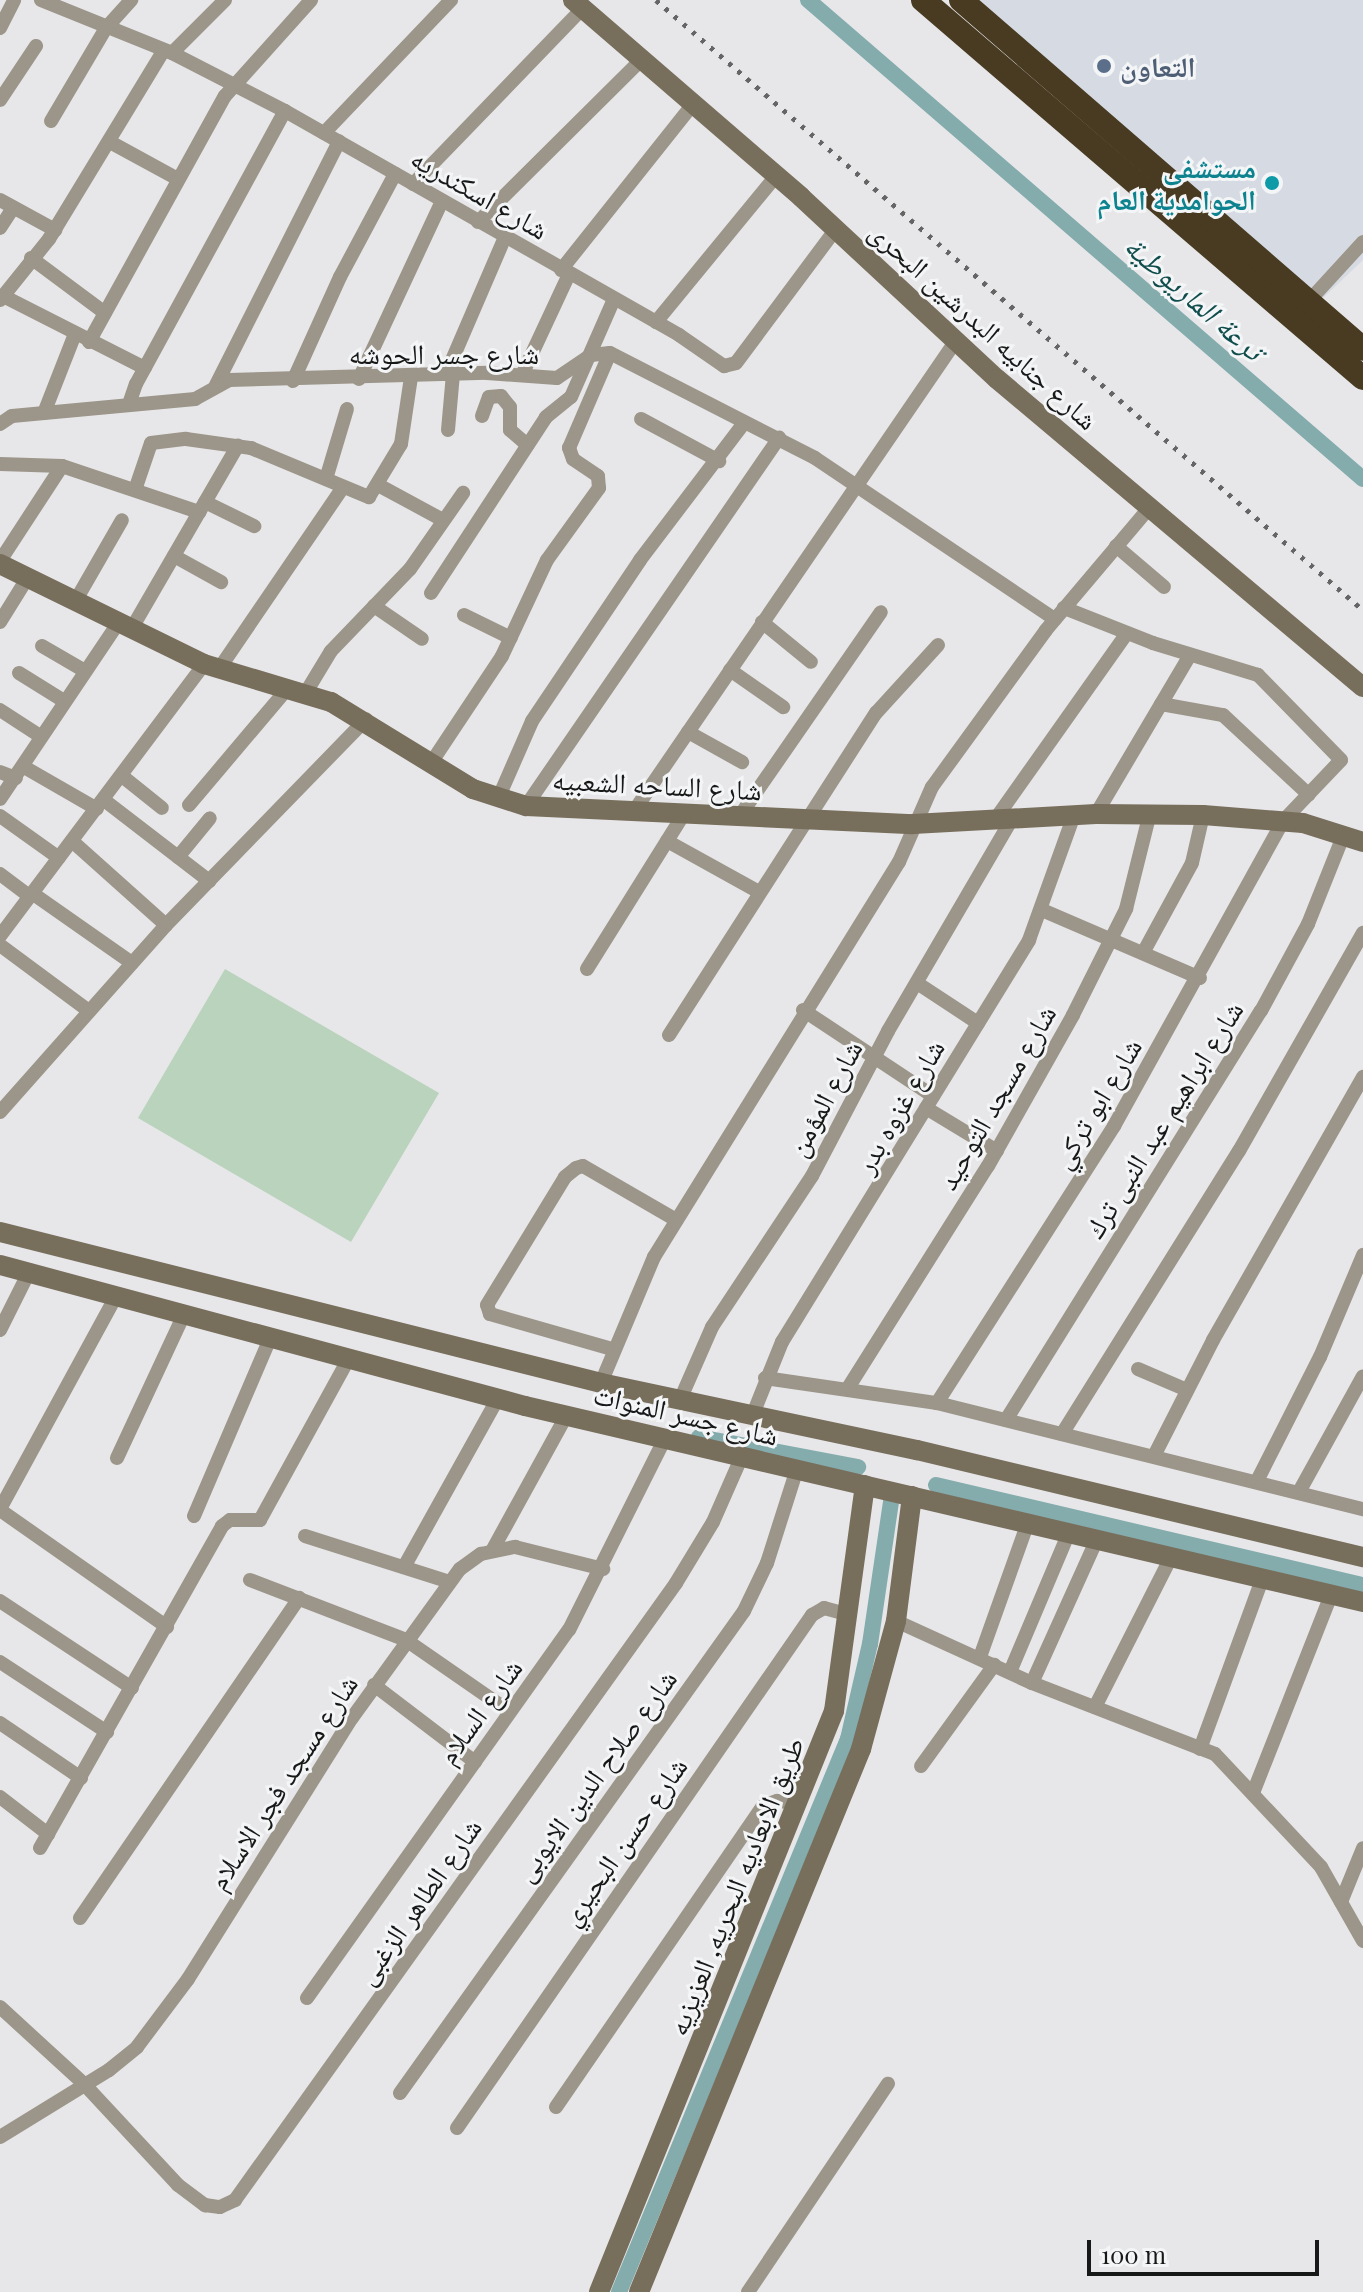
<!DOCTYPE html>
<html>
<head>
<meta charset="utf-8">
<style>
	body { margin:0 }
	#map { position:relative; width:1363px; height:2292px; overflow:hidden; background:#e7e7e9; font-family:"Playfair Display","Noto Naskh Arabic",serif }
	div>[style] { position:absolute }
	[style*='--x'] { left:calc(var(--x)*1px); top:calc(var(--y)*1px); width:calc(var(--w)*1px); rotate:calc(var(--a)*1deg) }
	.built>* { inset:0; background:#d6dbe3 }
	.green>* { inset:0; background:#bad3bc }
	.canal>* { height:16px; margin:-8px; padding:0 8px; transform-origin:8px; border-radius:8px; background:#84acac }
	.street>* { height:14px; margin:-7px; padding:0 7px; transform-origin:7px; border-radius:7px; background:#9c9589 }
	.secondary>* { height:20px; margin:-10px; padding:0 10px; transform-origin:10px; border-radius:10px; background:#786e5c }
	.highway>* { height:24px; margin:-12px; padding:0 12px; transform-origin:12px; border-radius:12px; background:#483b22 }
	.rail>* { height:5px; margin-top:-2.5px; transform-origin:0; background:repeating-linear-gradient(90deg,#656566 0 4px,transparent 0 12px) }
	.dots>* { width:22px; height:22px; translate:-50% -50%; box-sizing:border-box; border:4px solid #f4f5f6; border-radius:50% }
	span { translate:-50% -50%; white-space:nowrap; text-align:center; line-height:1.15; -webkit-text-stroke:6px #f4f5f6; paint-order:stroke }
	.service-label { font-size:28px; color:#4e5e75; font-weight:700 }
	.left { translate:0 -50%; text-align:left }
	.culture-label { font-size:28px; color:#0d838f; font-weight:700 }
	.right { translate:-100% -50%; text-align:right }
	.street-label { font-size:28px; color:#171818 }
	.water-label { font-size:30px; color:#104d4d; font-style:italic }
	.scale { position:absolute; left:1087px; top:2240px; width:232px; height:36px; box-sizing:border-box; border:4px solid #171818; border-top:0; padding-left:10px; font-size:24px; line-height:28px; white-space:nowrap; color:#171818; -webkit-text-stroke:6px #f4f5f6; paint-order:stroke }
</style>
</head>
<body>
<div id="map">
	<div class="built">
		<div style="clip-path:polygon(974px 0,1363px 0,1363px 260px,1322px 299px)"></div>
	</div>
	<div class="green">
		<div style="clip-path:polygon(225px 969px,439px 1093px,351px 1242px,138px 1118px)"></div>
	</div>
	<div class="canal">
		<div style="--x:808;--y:0;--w:733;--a:40.8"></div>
		<div style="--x:699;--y:1437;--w:162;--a:10.7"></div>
		<div style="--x:936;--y:1485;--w:439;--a:13.2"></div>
		<div style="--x:619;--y:2292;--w:599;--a:-67.51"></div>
		<div style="--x:848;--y:1739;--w:98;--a:-77"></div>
		<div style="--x:870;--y:1644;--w:145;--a:-81.6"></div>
	</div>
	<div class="street">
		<div style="--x:41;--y:0;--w:141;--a:22"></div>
		<div style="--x:172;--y:53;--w:127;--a:27.2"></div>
		<div style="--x:285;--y:111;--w:453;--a:29.6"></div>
		<div style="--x:679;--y:335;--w:55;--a:34.6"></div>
		<div style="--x:724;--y:366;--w:12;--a:-14"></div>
		<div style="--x:736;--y:363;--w:167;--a:-53.3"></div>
		<div style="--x:0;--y:28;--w:31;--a:-63"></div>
		<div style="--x:172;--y:53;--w:75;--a:-45"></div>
		<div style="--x:0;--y:100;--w:65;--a:-56.3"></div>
		<div style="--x:51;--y:121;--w:108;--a:-59.4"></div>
		<div style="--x:106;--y:28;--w:38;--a:-48"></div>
		<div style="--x:324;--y:133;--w:184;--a:-46.3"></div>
		<div style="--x:110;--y:142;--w:77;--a:28.6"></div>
		<div style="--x:413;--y:184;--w:245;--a:-46"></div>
		<div style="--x:0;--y:200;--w:63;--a:28.6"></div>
		<div style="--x:478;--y:222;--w:233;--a:-44.8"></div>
		<div style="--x:0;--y:228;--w:24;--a:-57"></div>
		<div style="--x:31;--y:258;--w:92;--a:36.6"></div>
		<div style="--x:561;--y:270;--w:213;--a:-51.5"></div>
		<div style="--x:3;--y:296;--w:159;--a:26.9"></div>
		<div style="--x:0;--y:300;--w:78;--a:-51.2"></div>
		<div style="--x:49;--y:239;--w:221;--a:-58.7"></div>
		<div style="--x:1309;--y:301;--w:80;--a:-47.5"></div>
		<div style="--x:656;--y:322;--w:189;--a:-50.6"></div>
		<div style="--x:89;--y:342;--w:281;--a:-61.1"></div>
		<div style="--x:225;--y:96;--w:129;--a:-48.1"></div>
		<div style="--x:446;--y:374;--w:149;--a:-66.7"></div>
		<div style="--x:522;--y:375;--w:111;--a:-65"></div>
		<div style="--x:359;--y:379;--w:196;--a:-65"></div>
		<div style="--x:293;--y:381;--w:114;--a:-65.7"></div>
		<div style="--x:340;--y:277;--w:117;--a:-61.9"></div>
		<div style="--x:216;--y:385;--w:273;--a:-63.2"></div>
		<div style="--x:129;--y:404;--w:21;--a:-71"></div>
		<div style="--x:136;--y:384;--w:311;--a:-61.4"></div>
		<div style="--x:44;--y:413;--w:85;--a:-68.6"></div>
		<div style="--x:482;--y:416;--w:20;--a:-70"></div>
		<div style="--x:489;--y:397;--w:12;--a:-5"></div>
		<div style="--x:501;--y:396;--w:14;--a:51"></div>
		<div style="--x:510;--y:407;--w:23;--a:90"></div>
		<div style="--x:510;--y:430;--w:23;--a:41"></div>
		<div style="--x:641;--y:419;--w:89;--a:28.3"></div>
		<div style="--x:0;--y:424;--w:14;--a:-34"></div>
		<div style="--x:12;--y:416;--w:184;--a:-5.3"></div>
		<div style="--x:195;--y:399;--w:39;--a:-29"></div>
		<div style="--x:229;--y:380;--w:258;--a:-1.6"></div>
		<div style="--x:487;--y:373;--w:70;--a:4.1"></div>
		<div style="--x:557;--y:378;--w:41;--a:-34.1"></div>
		<div style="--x:591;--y:355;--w:19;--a:-6"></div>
		<div style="--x:610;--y:353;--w:230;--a:27.1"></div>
		<div style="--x:815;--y:458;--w:289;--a:33.9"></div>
		<div style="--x:448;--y:430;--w:56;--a:-84.9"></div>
		<div style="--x:0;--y:464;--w:62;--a:1.8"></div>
		<div style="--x:62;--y:466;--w:145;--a:18.6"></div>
		<div style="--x:326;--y:479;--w:73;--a:-73.3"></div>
		<div style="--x:380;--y:486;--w:72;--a:28.4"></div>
		<div style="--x:136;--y:487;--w:46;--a:-71.2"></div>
		<div style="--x:151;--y:443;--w:35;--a:-7"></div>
		<div style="--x:186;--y:439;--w:66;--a:7.9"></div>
		<div style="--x:251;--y:448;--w:128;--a:22.6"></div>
		<div style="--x:369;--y:497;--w:62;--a:-58.9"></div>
		<div style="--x:401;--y:444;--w:68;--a:-81.5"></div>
		<div style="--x:205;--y:502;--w:55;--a:26.1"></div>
		<div style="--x:1116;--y:546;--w:63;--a:40.5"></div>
		<div style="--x:174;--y:556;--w:54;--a:29"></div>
		<div style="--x:0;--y:561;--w:113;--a:-56.9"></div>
		<div style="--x:431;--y:593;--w:210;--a:-56.8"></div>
		<div style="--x:546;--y:417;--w:32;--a:-39"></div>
		<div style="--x:571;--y:397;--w:107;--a:-66.3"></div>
		<div style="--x:76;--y:600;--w:92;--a:-60.1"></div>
		<div style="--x:374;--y:606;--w:58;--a:34.5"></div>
		<div style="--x:464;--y:615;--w:52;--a:26.1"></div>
		<div style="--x:0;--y:622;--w:53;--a:-58.1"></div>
		<div style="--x:762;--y:622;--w:63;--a:39.2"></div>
		<div style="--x:132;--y:628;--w:211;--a:-59.9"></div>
		<div style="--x:42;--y:646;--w:50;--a:30.2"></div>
		<div style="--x:219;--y:669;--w:220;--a:-55.7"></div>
		<div style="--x:730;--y:670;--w:65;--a:34.9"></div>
		<div style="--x:19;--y:673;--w:53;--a:31.9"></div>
		<div style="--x:305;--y:694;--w:50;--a:-58.8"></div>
		<div style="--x:331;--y:651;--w:114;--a:-46.1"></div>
		<div style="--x:410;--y:569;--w:93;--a:-55.1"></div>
		<div style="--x:1161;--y:704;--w:63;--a:10.1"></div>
		<div style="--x:1223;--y:715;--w:117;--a:42.9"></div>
		<div style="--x:0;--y:710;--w:48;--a:33"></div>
		<div style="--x:688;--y:732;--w:62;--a:29.1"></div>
		<div style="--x:431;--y:763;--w:128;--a:-56.4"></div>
		<div style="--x:502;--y:656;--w:106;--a:-64.9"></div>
		<div style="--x:547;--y:560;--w:89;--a:-54.2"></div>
		<div style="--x:599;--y:488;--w:12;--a:-95"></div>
		<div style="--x:598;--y:476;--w:30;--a:-146"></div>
		<div style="--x:573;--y:459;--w:12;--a:-110"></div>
		<div style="--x:569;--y:448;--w:103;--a:-66.7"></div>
		<div style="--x:24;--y:767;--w:84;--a:29.9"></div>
		<div style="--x:0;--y:772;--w:17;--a:21"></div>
		<div style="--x:122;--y:776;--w:51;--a:38.7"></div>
		<div style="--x:0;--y:799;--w:213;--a:-56.1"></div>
		<div style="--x:498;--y:799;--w:85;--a:-66.4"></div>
		<div style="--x:532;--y:721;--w:194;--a:-56.1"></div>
		<div style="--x:640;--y:560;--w:172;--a:-52.8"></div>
		<div style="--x:104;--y:800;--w:133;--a:37.6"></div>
		<div style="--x:189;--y:805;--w:152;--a:-49.8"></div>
		<div style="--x:526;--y:806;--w:447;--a:-55.5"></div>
		<div style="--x:634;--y:811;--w:568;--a:-55.61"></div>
		<div style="--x:1096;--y:814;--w:185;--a:-59.4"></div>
		<div style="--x:0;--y:816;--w:72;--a:35.4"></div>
		<div style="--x:739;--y:817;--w:249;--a:-55.3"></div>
		<div style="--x:994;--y:821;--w:230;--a:-54.7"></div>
		<div style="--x:72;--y:841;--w:126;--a:41.8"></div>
		<div style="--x:667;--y:841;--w:105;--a:29"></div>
		<div style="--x:178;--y:857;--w:50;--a:-50.6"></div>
		<div style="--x:0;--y:874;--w:38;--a:37"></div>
		<div style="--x:32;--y:893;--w:122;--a:35"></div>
		<div style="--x:1042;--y:910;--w:172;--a:23.3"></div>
		<div style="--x:0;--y:936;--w:340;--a:-53.1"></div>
		<div style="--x:0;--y:945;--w:111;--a:36.6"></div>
		<div style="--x:1143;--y:953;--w:102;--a:-61.4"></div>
		<div style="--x:1192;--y:863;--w:49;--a:-77.1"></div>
		<div style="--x:587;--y:969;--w:183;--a:-58"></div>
		<div style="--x:917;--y:983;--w:73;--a:33.3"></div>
		<div style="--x:803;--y:1010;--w:156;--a:33.5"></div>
		<div style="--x:669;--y:1035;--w:383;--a:-57.3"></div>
		<div style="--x:876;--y:713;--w:92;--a:-47.6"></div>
		<div style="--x:926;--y:1108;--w:83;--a:31.2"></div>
		<div style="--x:0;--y:1112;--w:250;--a:-48.4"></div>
		<div style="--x:166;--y:925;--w:287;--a:-45.8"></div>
		<div style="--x:0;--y:1330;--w:65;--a:-63.4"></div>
		<div style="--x:612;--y:1349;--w:127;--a:-164"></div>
		<div style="--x:490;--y:1314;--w:9;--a:-108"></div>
		<div style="--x:487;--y:1305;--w:150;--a:-58.6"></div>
		<div style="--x:565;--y:1177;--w:14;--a:-39"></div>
		<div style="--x:576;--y:1168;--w:7;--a:-16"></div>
		<div style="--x:583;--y:1166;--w:108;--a:30.1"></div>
		<div style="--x:1138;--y:1369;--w:53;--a:23.2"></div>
		<div style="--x:765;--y:1378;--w:174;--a:8.3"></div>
		<div style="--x:937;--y:1403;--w:439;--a:14"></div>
		<div style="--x:601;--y:1383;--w:137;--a:-67.2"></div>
		<div style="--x:654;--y:1257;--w:465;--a:-58.2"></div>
		<div style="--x:899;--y:862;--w:82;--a:-66.3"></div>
		<div style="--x:932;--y:787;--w:194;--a:-54"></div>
		<div style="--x:1046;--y:630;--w:161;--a:-49.8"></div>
		<div style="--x:848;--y:1388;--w:262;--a:-57.8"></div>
		<div style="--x:988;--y:1166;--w:173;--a:-60.6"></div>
		<div style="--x:1073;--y:1015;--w:119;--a:-63.4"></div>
		<div style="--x:1126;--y:909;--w:99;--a:-76"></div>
		<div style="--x:680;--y:1400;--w:80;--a:-66.3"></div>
		<div style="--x:712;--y:1327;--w:181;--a:-56.5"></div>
		<div style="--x:812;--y:1176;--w:164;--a:-62.3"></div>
		<div style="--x:888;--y:1031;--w:246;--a:-59.7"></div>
		<div style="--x:937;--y:1403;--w:329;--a:-57.4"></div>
		<div style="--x:1114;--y:1126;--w:349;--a:-61"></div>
		<div style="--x:1283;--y:821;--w:84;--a:-46.4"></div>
		<div style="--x:1341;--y:760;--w:119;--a:-134.3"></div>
		<div style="--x:1258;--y:675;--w:110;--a:-163.1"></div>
		<div style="--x:1153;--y:643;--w:96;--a:-158.5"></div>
		<div style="--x:753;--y:1414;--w:78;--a:-68.1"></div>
		<div style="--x:782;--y:1342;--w:472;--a:-58.4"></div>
		<div style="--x:1029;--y:940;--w:133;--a:-70.2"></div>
		<div style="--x:1006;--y:1420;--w:482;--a:-58.1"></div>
		<div style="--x:1261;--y:1011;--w:99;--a:-61.6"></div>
		<div style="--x:1308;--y:924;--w:97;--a:-68.2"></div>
		<div style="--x:1062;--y:1434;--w:334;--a:-58"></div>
		<div style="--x:1239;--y:1151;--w:251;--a:-60.4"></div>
		<div style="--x:1154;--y:1456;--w:130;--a:-63"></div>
		<div style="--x:1213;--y:1340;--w:303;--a:-60.3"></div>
		<div style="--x:117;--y:1458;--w:159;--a:-65"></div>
		<div style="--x:1257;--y:1481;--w:139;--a:-63.1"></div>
		<div style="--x:1320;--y:1357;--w:111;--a:-67.1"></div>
		<div style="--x:1299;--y:1492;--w:132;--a:-61.1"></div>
		<div style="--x:0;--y:1509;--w:243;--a:-61.4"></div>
		<div style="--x:0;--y:1510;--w:204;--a:35"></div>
		<div style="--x:194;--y:1516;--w:196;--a:-66.8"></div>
		<div style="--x:305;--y:1536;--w:149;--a:17.6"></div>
		<div style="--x:493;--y:1549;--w:152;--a:-61.2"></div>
		<div style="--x:404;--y:1567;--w:193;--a:-60.9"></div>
		<div style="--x:250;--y:1580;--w:167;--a:21"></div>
		<div style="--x:406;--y:1640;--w:126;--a:34.7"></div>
		<div style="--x:0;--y:1601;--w:158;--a:33.4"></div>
		<div style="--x:896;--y:1621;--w:149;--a:24.5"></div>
		<div style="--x:1032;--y:1683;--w:196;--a:21.2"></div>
		<div style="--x:1215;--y:1754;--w:155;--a:46.8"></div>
		<div style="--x:1321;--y:1867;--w:85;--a:60.4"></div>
		<div style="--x:980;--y:1657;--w:143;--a:-70.4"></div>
		<div style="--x:0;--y:1662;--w:128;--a:33.2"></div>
		<div style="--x:1010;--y:1672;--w:152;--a:-67.1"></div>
		<div style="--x:1032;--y:1683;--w:158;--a:-65.7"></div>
		<div style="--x:374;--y:1685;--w:127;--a:37.3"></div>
		<div style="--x:1095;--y:1707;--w:166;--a:-63.1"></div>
		<div style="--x:0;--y:1723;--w:98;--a:34.2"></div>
		<div style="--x:1200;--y:1749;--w:180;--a:-69.9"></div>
		<div style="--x:921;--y:1766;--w:125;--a:-54.1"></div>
		<div style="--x:1253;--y:1793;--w:213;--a:-68.5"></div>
		<div style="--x:0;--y:1797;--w:61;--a:37.6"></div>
		<div style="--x:40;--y:1848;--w:370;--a:-60.5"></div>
		<div style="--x:222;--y:1526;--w:10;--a:-37"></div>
		<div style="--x:230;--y:1520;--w:30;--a:0"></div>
		<div style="--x:260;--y:1520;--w:185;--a:-61.2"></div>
		<div style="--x:1341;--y:1902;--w:58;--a:-67.8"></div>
		<div style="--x:80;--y:1918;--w:388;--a:-55.6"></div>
		<div style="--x:307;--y:1998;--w:452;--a:-54.6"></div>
		<div style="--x:569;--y:1630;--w:215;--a:-63.4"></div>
		<div style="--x:0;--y:2007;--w:115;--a:42.5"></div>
		<div style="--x:85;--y:2085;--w:137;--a:47.1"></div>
		<div style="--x:178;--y:2185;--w:34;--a:37"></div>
		<div style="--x:205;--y:2205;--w:15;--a:8"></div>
		<div style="--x:220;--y:2207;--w:17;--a:-25"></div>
		<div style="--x:235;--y:2200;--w:758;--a:-54.44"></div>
		<div style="--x:676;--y:1583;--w:71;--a:-58.8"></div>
		<div style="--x:713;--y:1522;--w:72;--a:-66.3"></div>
		<div style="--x:400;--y:2093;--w:592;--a:-54.48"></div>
		<div style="--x:744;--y:1611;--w:53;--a:-64.4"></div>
		<div style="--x:767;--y:1563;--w:99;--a:-72.3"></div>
		<div style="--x:556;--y:2107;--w:365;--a:-55.5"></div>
		<div style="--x:763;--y:1806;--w:15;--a:-20"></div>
		<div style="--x:777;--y:1801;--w:22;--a:5"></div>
		<div style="--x:457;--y:2128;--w:624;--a:-55.32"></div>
		<div style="--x:812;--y:1615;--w:14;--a:-30"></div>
		<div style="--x:824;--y:1608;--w:23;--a:15"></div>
		<div style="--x:0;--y:2137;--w:128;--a:-31.6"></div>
		<div style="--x:109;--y:2070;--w:36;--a:-39"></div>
		<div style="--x:137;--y:2047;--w:85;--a:-53.1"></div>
		<div style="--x:188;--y:1979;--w:308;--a:-57.9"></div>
		<div style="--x:352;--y:1718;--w:184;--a:-54.1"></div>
		<div style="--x:460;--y:1569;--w:26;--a:-36"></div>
		<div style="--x:481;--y:1554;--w:35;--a:-12"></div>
		<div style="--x:515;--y:1547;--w:91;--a:14"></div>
		<div style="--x:748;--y:2292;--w:251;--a:-56.1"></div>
	</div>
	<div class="secondary">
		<div style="--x:573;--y:0;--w:301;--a:40.8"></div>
		<div style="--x:801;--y:197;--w:267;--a:42.9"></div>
		<div style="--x:997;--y:379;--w:478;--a:40.1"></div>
		<div style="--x:0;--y:564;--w:227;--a:26.1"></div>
		<div style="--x:204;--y:664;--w:133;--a:16.7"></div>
		<div style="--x:331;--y:702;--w:167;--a:31.5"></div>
		<div style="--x:473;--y:789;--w:56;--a:17.8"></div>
		<div style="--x:526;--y:806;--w:387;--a:2.7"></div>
		<div style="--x:913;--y:824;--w:183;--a:-3.1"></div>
		<div style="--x:1096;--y:814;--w:107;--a:0.5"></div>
		<div style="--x:1203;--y:815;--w:100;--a:4.6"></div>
		<div style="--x:1303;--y:823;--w:63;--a:17.6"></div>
		<div style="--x:0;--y:1232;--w:620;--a:14.1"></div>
		<div style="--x:601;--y:1383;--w:323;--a:12"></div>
		<div style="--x:917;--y:1450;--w:459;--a:13.5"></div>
		<div style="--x:0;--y:1265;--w:544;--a:15.03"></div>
		<div style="--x:525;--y:1406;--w:861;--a:13.16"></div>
		<div style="--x:599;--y:2292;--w:627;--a:-67.98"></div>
		<div style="--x:834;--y:1711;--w:228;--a:-82.2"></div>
		<div style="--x:639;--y:2292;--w:587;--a:-67.76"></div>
		<div style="--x:861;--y:1749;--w:133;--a:-74.7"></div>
		<div style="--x:896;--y:1621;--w:126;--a:-82.7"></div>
	</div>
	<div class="highway">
		<div style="--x:923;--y:0;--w:580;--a:40.67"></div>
		<div style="--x:961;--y:0;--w:532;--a:40.96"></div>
	</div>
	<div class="rail">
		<div style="--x:656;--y:0;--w:934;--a:40.79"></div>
	</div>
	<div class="dots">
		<div style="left:1104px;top:66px;background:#5c6f8a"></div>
		<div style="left:1272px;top:183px;background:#0f9aa8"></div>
	</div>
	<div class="service-label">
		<span class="left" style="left:1120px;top:66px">التعاون</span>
	</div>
	<div class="culture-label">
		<span class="right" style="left:1256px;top:183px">مستشفى<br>الحوامدية العام</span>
	</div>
	<div class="street-label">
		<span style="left:480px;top:193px;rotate:30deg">شارع اسكندريه</span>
		<span style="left:984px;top:325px;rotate:42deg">شارع جنابيه البدرشين البحرى</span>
		<span style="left:444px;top:353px">شارع جسر الحوشه</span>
		<span style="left:657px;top:784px;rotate:3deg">شارع الساحه الشعبيه</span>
		<span style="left:996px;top:1097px;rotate:-60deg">شارع مسجد التوحيد</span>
		<span style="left:824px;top:1098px;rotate:-62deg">شارع المؤمن</span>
		<span style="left:1096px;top:1103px;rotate:-59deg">شارع ابو تركي</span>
		<span style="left:899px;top:1106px;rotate:-60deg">شارع غزوه بدر</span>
		<span style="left:1163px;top:1119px;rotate:-58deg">شارع ابراهيم عبد النبى ترك</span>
		<span style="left:686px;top:1414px;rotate:13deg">شارع جسر المنوات</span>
		<span style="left:479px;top:1711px;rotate:-54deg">شارع السلام</span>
		<span style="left:595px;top:1775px;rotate:-54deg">شارع صلاح الدين الايوبى</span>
		<span style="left:282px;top:1782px;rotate:-57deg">شارع مسجد فجر الاسلام</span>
		<span style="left:623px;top:1841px;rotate:-55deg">شارع حسن البحيري</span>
		<span style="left:735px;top:1886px;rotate:-68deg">طريق الابعاديه البحريه, العزيزيه</span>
		<span style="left:418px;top:1901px;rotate:-55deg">شارع الطاهر الزغبى</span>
	</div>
	<div class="water-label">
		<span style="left:1195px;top:297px;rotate:41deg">ترعة الماريوطية</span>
	</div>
	<div class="scale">100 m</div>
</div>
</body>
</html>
